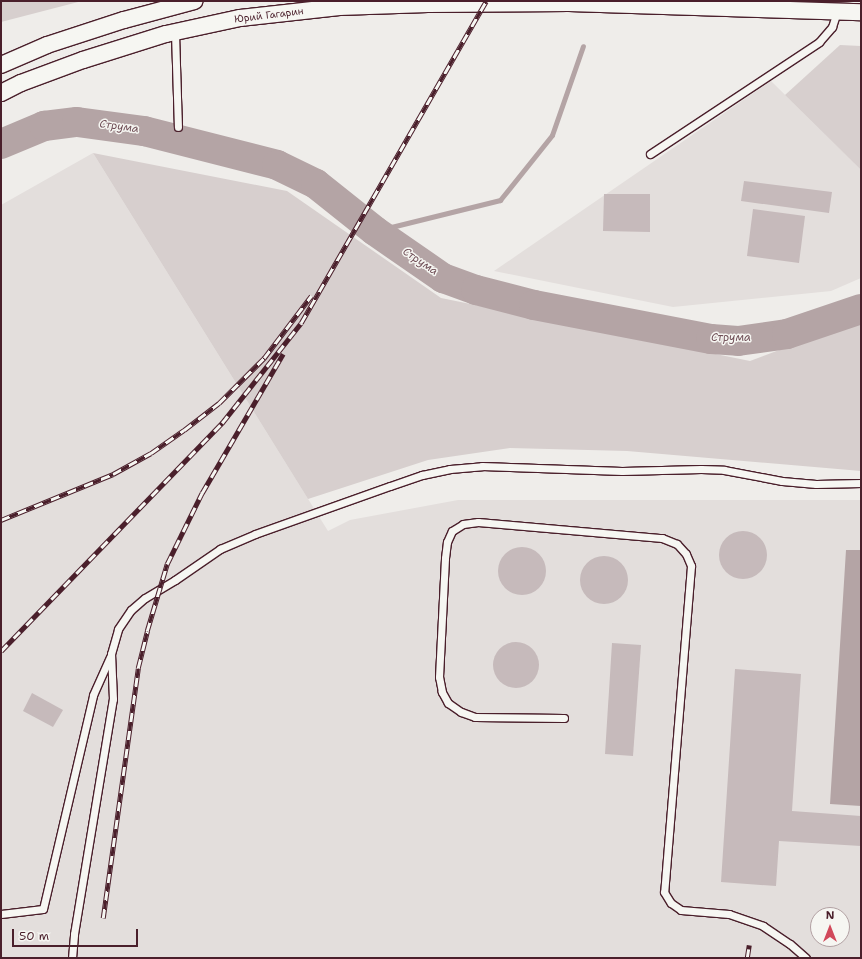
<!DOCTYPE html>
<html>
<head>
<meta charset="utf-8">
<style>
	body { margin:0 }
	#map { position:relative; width:862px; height:959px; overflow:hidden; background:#efedea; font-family:"Shantell Sans",sans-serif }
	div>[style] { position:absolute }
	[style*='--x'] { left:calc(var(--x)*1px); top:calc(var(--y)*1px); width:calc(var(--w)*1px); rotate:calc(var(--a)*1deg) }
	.built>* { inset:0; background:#e3dedc }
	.green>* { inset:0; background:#d7cfce }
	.water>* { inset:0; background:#b4a4a5 }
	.stream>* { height:5px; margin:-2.5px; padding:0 2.5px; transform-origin:2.5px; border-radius:2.5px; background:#b4a4a5 }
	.river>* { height:30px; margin:-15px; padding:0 15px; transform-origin:15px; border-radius:15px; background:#b4a4a5 }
	.building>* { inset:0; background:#c6babb }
	.round { border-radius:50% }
	.roads { filter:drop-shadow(1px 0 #4a1f2b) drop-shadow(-1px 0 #4a1f2b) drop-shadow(0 1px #4a1f2b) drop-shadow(0 -1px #4a1f2b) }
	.service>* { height:7px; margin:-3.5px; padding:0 3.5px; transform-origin:3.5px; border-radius:3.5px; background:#f6f6f2 }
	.tertiary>* { height:16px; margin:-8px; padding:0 8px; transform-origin:8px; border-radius:8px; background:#f6f6f2 }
	.rail>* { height:4.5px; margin-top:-2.25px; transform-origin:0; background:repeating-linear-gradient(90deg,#f6f6f2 0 9px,#4a1f2b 0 18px); box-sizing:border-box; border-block:1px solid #4a1f2b }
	span { translate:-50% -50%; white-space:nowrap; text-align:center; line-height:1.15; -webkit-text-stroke:3px #f6f6f2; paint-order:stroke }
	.street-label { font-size:10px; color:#4a1f2b }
	.water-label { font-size:11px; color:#6f4e56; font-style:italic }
	.frame { position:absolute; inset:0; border:2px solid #4a1f2b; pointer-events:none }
	.north { position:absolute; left:810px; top:907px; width:40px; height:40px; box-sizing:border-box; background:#f6f6f2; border:1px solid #b1a0a2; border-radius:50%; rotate:0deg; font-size:11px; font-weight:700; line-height:16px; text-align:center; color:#4a1f2b }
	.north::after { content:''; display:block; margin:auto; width:14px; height:18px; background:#d1495b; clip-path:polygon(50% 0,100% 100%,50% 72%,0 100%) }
	.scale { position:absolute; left:12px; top:929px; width:126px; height:18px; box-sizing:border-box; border:2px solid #4a1f2b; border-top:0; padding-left:5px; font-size:12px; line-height:14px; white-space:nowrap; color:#4a1f2b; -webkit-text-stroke:3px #f6f6f2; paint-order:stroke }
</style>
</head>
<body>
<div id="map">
	<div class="built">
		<div style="clip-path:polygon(771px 81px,861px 170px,861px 278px,831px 291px,673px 307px,494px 271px)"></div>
		<div style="clip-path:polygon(evenodd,93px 153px,328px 531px,350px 520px,458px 500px,861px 500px,861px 958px,1px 958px,1px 205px,93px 153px,818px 915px,842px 915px,842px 939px,818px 939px,818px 915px)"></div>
	</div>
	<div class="green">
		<div style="clip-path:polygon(1px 1px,82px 1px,1px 22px)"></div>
		<div style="clip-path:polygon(840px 45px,861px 46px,861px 170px,785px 95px)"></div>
		<div style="clip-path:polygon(93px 153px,287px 191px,441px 298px,750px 361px,861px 319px,861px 471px,627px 451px,510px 448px,428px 460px,308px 499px)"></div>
	</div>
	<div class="water">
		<div style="clip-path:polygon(846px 550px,861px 550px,861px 806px,830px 804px)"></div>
	</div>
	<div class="stream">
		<div style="--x:375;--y:231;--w:129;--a:-13.9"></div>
		<div style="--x:500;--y:200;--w:83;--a:-51.3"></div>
		<div style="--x:552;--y:135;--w:94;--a:-70.8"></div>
	</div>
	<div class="river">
		<div style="--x:1;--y:144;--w:47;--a:-22.7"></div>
		<div style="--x:44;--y:126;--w:33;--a:-7"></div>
		<div style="--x:77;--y:122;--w:68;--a:7.7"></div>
		<div style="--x:144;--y:131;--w:137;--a:14.3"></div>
		<div style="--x:277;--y:165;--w:43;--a:26"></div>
		<div style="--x:316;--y:184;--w:75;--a:38.5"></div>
		<div style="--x:375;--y:231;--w:83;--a:34.7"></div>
		<div style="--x:443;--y:278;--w:35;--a:20"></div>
		<div style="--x:476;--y:290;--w:60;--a:14.5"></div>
		<div style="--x:534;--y:305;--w:180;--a:10.9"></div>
		<div style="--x:711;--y:339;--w:27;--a:4"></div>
		<div style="--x:738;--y:341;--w:49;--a:-8.1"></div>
		<div style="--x:787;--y:334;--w:78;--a:-18.7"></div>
	</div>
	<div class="building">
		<div style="clip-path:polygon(744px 181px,832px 192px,829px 213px,741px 201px)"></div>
		<div style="clip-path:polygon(604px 194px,650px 194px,650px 232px,603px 231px)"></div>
		<div style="clip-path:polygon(753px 209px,805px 216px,799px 263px,747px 256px)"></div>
		<div class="round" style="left:719px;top:531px;width:48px;height:48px"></div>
		<div class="round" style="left:498px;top:547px;width:48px;height:48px"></div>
		<div class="round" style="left:580px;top:556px;width:48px;height:48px"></div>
		<div class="round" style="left:493px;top:642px;width:46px;height:46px"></div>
		<div style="clip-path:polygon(612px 643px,641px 645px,633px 756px,605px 754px)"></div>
		<div style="clip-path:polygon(735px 669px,801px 674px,792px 811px,861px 816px,861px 846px,779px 841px,776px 886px,721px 882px)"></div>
		<div style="clip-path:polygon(32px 693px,63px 710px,53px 727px,23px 711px)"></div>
	</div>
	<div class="roads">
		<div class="service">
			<div style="--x:175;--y:33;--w:94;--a:88.2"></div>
			<div style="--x:650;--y:154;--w:203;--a:-33.5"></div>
			<div style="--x:819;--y:42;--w:20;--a:-49"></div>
			<div style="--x:832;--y:27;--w:16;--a:-72"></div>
			<div style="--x:564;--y:718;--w:89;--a:-179.4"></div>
			<div style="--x:475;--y:717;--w:15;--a:-160"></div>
			<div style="--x:461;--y:712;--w:16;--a:-145"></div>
			<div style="--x:448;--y:703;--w:13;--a:-119"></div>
			<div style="--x:442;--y:692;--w:15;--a:-101"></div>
			<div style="--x:439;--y:677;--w:119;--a:-87.1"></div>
			<div style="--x:445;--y:558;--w:16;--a:-83"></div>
			<div style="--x:447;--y:542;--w:12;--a:-66"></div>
			<div style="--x:452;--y:531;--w:13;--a:-32"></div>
			<div style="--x:463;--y:524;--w:15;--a:-8"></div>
			<div style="--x:478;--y:522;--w:185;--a:5"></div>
			<div style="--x:662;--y:538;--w:16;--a:22"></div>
			<div style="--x:677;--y:544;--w:13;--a:48"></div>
			<div style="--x:686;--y:554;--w:13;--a:67"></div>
			<div style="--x:691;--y:566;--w:327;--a:94.7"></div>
			<div style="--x:664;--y:892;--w:13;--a:58"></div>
			<div style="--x:671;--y:903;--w:12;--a:35"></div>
			<div style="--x:681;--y:910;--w:48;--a:4.8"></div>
			<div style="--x:729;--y:914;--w:36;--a:19"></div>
			<div style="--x:763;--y:926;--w:32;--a:34"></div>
			<div style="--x:790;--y:944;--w:21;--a:41"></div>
			<div style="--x:1;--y:914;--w:42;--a:-6.8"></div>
			<div style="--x:43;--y:909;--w:220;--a:-76.8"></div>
			<div style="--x:93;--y:695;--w:42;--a:-65.9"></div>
			<div style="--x:72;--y:958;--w:24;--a:-85"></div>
			<div style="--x:74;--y:934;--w:238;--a:-80.6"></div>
			<div style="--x:113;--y:699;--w:45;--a:-92.5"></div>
			<div style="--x:111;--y:654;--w:26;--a:-74"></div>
			<div style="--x:118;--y:629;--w:23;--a:-56"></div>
			<div style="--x:131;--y:610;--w:18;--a:-41"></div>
			<div style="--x:145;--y:598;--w:35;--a:-31"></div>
			<div style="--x:175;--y:580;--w:55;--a:-34.6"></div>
			<div style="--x:220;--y:549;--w:38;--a:-23"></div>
			<div style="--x:255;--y:534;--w:143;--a:-19.6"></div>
			<div style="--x:390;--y:486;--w:34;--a:-19"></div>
			<div style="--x:422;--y:475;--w:29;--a:-12"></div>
			<div style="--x:450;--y:469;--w:32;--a:-5"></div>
			<div style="--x:482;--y:466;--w:140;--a:2"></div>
			<div style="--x:622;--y:471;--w:79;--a:-1.5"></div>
			<div style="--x:701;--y:469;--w:23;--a:2"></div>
			<div style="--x:724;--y:470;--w:59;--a:10.7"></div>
			<div style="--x:782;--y:481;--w:34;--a:5"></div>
			<div style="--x:816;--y:484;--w:45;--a:-1.3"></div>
		</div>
		<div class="tertiary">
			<div style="--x:1;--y:65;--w:50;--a:-23.5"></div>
			<div style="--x:47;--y:45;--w:81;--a:-18"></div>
			<div style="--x:124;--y:20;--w:73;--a:-15"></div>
			<div style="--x:1;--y:93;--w:22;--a:-27"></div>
			<div style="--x:21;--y:83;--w:66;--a:-20.4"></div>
			<div style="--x:83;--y:60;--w:87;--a:-17.4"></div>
			<div style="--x:166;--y:34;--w:76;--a:-12.2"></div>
			<div style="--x:240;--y:18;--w:100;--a:-6.3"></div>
			<div style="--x:339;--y:7;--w:89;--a:-1.9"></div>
			<div style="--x:428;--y:4;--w:141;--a:-0.4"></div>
			<div style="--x:569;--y:3;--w:292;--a:1.8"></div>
		</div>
	</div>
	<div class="rail">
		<div style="--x:1;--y:520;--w:121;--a:-22.3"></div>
		<div style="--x:113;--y:474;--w:43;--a:-28.9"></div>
		<div style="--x:151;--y:453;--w:40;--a:-34.9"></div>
		<div style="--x:184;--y:430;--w:44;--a:-37.6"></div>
		<div style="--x:219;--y:403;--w:64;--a:-45"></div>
		<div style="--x:264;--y:358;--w:78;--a:-52.8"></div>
		<div style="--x:1;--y:651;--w:318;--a:-45.9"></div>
		<div style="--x:222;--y:423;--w:127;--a:-51.7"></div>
		<div style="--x:301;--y:323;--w:371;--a:-60.1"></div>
		<div style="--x:103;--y:918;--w:252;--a:-82"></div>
		<div style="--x:138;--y:668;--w:38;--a:-76"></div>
		<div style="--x:147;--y:631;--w:70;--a:-73.4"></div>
		<div style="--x:167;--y:564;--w:79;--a:-63.8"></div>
		<div style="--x:202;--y:493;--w:161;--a:-59.8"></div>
		<div style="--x:747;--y:958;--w:13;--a:-81"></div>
	</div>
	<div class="street-label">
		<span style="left:269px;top:15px;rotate:-7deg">Юрий Гагарин</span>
	</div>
	<div class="water-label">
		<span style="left:119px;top:127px;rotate:8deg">Струма</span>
		<span style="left:420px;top:262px;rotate:34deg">Струма</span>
		<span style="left:731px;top:338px">Струма</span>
	</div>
	<div class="frame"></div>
	<div class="north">N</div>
	<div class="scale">50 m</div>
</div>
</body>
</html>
